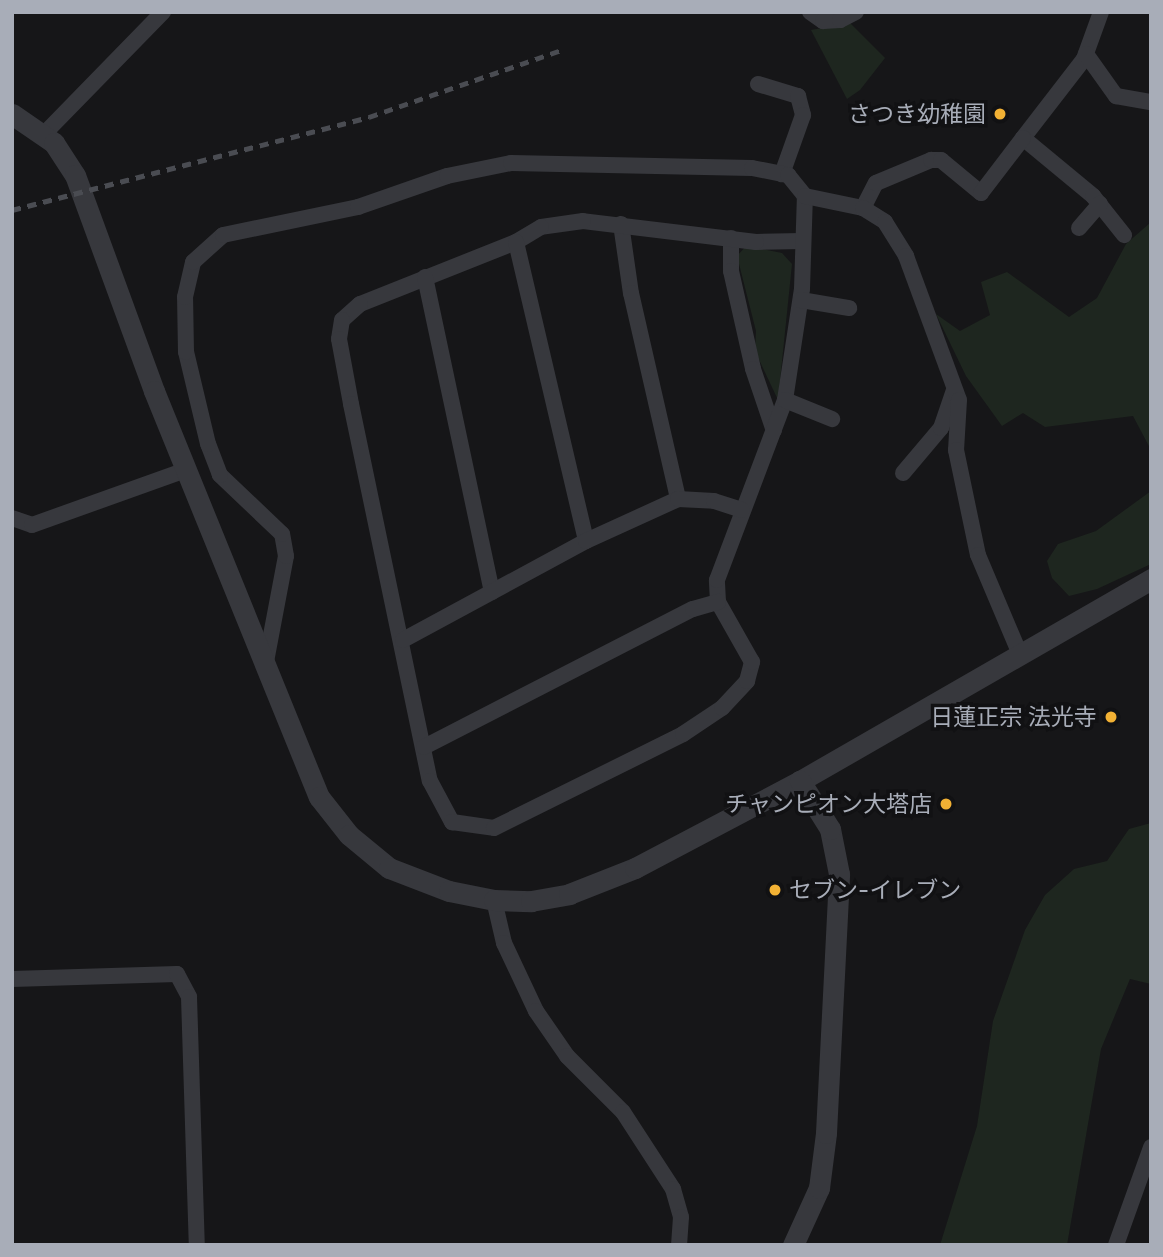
<!DOCTYPE html>
<html>
<head>
<meta charset="utf-8">
<style>
	body { margin:0 }
	#map { position:relative; width:1163px; height:1257px; overflow:hidden; background:#161618; font-family:Rubik,"Noto Sans JP",sans-serif }
	div>[style] { position:absolute }
	[style*='--x'] { left:calc(var(--x)*1px); top:calc(var(--y)*1px); width:calc(var(--w)*1px); rotate:calc(var(--a)*1deg) }
	.green>* { inset:0; background:#1e261f }
	.minor>* { height:16px; margin:-8px; padding:0 8px; transform-origin:8px; border-radius:8px; background:#37383d }
	.tertiary>* { height:21px; margin:-10.5px; padding:0 10.5px; transform-origin:10.5px; border-radius:10.5px; background:#37383d }
	.rail>* { height:5px; margin-top:-2.5px; transform-origin:0; background:repeating-linear-gradient(90deg,#4a4c52 0 9px,transparent 0 16px) }
	.dots>* { width:19px; height:19px; translate:-50% -50%; box-sizing:border-box; border:4px solid #111113; border-radius:50% }
	span { translate:-50% -50%; white-space:nowrap; text-align:center; line-height:1.15; -webkit-text-stroke:7px #111113; paint-order:stroke }
	.poi-label { font-size:23px; color:#a8adb8 }
	.right { translate:-100% -50%; text-align:right }
	.left { translate:0 -50%; text-align:left }
	.frame { position:absolute; inset:0; border:14px solid #a8adb8; pointer-events:none }
</style>
</head>
<body>
<div id="map">
	<div class="green">
		<div style="clip-path:polygon(850px 23px,885px 58px,860px 90px,847px 99px,811px 30px)"></div>
		<div style="clip-path:polygon(1151px 222px,1151px 450px,1133px 416px,1045px 427px,1023px 413px,1002px 426px,966px 376px,936px 314px,960px 331px,990px 315px,981px 282px,1007px 272px,1069px 317px,1097px 298px,1126px 244px)"></div>
		<div style="clip-path:polygon(746px 246px,782px 253px,792px 264px,778px 400px,755px 351px,756px 331px,737px 256px)"></div>
		<div style="clip-path:polygon(1151px 491px,1151px 564px,1097px 589px,1069px 596px,1052px 578px,1047px 561px,1058px 544px,1096px 531px)"></div>
		<div style="clip-path:polygon(1151px 823px,1151px 984px,1130px 979px,1101px 1049px,1067px 1245px,940px 1245px,977px 1126px,993px 1021px,1025px 930px,1045px 895px,1074px 869px,1107px 861px,1129px 829px)"></div>
	</div>
	<div class="minor">
		<div style="--x:810;--y:12;--w:16;--a:35"></div>
		<div style="--x:823;--y:21;--w:17;--a:-3"></div>
		<div style="--x:840;--y:20;--w:18;--a:-27"></div>
		<div style="--x:1101;--y:12;--w:50;--a:109.9"></div>
		<div style="--x:1084;--y:59;--w:100;--a:127.7"></div>
		<div style="--x:1023;--y:138;--w:91;--a:39.6"></div>
		<div style="--x:1093;--y:196;--w:50;--a:51.5"></div>
		<div style="--x:1086;--y:54;--w:52;--a:54.5"></div>
		<div style="--x:1116;--y:96;--w:36;--a:10"></div>
		<div style="--x:758;--y:84;--w:42;--a:16.7"></div>
		<div style="--x:798;--y:96;--w:20;--a:75"></div>
		<div style="--x:803;--y:115;--w:63;--a:109.6"></div>
		<div style="--x:43;--y:135;--w:172;--a:-45.7"></div>
		<div style="--x:863;--y:208;--w:28;--a:-63"></div>
		<div style="--x:876;--y:183;--w:60;--a:-22.7"></div>
		<div style="--x:931;--y:160;--w:10;--a:0"></div>
		<div style="--x:941;--y:160;--w:52;--a:39.5"></div>
		<div style="--x:981;--y:193;--w:69;--a:-52.6"></div>
		<div style="--x:621;--y:224;--w:70;--a:81.8"></div>
		<div style="--x:631;--y:293;--w:211;--a:77.1"></div>
		<div style="--x:1079;--y:228;--w:32;--a:-49"></div>
		<div style="--x:731;--y:238;--w:33;--a:90"></div>
		<div style="--x:731;--y:271;--w:100;--a:77.3"></div>
		<div style="--x:753;--y:369;--w:65;--a:71.3"></div>
		<div style="--x:802;--y:241;--w:46;--a:178.8"></div>
		<div style="--x:756;--y:242;--w:174;--a:-173.1"></div>
		<div style="--x:583;--y:221;--w:42;--a:171.9"></div>
		<div style="--x:541;--y:227;--w:29;--a:149"></div>
		<div style="--x:516;--y:242;--w:168;--a:158.3"></div>
		<div style="--x:360;--y:304;--w:24;--a:138"></div>
		<div style="--x:342;--y:320;--w:19;--a:99"></div>
		<div style="--x:339;--y:339;--w:66;--a:79.5"></div>
		<div style="--x:351;--y:404;--w:385;--a:78.2"></div>
		<div style="--x:430;--y:781;--w:47;--a:61.8"></div>
		<div style="--x:452;--y:822;--w:42;--a:8.1"></div>
		<div style="--x:494;--y:828;--w:211;--a:-26.4"></div>
		<div style="--x:683;--y:734;--w:47;--a:-33.7"></div>
		<div style="--x:722;--y:708;--w:37;--a:-47"></div>
		<div style="--x:747;--y:681;--w:20;--a:-75"></div>
		<div style="--x:752;--y:662;--w:69;--a:-119.5"></div>
		<div style="--x:718;--y:602;--w:22;--a:-93"></div>
		<div style="--x:717;--y:580;--w:192;--a:-69.3"></div>
		<div style="--x:785;--y:400;--w:112;--a:-81.3"></div>
		<div style="--x:802;--y:289;--w:93;--a:-88.2"></div>
		<div style="--x:516;--y:242;--w:307;--a:76.8"></div>
		<div style="--x:425;--y:277;--w:322;--a:78"></div>
		<div style="--x:801;--y:300;--w:49;--a:9.5"></div>
		<div style="--x:785;--y:400;--w:51;--a:22"></div>
		<div style="--x:903;--y:473;--w:59;--a:-49.8"></div>
		<div style="--x:941;--y:428;--w:40;--a:-71.1"></div>
		<div style="--x:12;--y:518;--w:21;--a:19"></div>
		<div style="--x:32;--y:525;--w:164;--a:-19.7"></div>
		<div style="--x:403;--y:640;--w:208;--a:-28.4"></div>
		<div style="--x:586;--y:541;--w:101;--a:-24.5"></div>
		<div style="--x:678;--y:499;--w:36;--a:3"></div>
		<div style="--x:714;--y:501;--w:29;--a:18"></div>
		<div style="--x:265;--y:667;--w:113;--a:-79.3"></div>
		<div style="--x:286;--y:556;--w:22;--a:-100"></div>
		<div style="--x:282;--y:534;--w:86;--a:-136.4"></div>
		<div style="--x:220;--y:475;--w:33;--a:-111"></div>
		<div style="--x:208;--y:444;--w:95;--a:-103.4"></div>
		<div style="--x:186;--y:352;--w:55;--a:-91"></div>
		<div style="--x:185;--y:297;--w:36;--a:-77"></div>
		<div style="--x:193;--y:262;--w:40;--a:-42"></div>
		<div style="--x:223;--y:235;--w:138;--a:-11.7"></div>
		<div style="--x:358;--y:207;--w:94;--a:-19.2"></div>
		<div style="--x:447;--y:176;--w:65;--a:-11.5"></div>
		<div style="--x:511;--y:163;--w:241;--a:1.2"></div>
		<div style="--x:752;--y:168;--w:37;--a:11"></div>
		<div style="--x:788;--y:175;--w:27;--a:51"></div>
		<div style="--x:805;--y:196;--w:59;--a:11.7"></div>
		<div style="--x:863;--y:208;--w:26;--a:32"></div>
		<div style="--x:885;--y:222;--w:40;--a:58"></div>
		<div style="--x:906;--y:256;--w:153;--a:69.8"></div>
		<div style="--x:959;--y:400;--w:50;--a:93.4"></div>
		<div style="--x:956;--y:450;--w:107;--a:78.2"></div>
		<div style="--x:978;--y:555;--w:105;--a:67.1"></div>
		<div style="--x:424;--y:747;--w:302;--a:-27.2"></div>
		<div style="--x:693;--y:609;--w:26;--a:-16"></div>
		<div style="--x:494;--y:900;--w:44;--a:76.9"></div>
		<div style="--x:504;--y:943;--w:75;--a:64.8"></div>
		<div style="--x:536;--y:1011;--w:55;--a:55.4"></div>
		<div style="--x:567;--y:1056;--w:79;--a:45"></div>
		<div style="--x:623;--y:1112;--w:92;--a:57"></div>
		<div style="--x:673;--y:1189;--w:29;--a:74"></div>
		<div style="--x:681;--y:1217;--w:28;--a:94"></div>
		<div style="--x:12;--y:979;--w:165;--a:-1.7"></div>
		<div style="--x:177;--y:974;--w:26;--a:62"></div>
		<div style="--x:189;--y:997;--w:248;--a:88.2"></div>
		<div style="--x:1116;--y:1245;--w:104;--a:-70.3"></div>
	</div>
	<div class="tertiary">
		<div style="--x:12;--y:114;--w:51;--a:34.6"></div>
		<div style="--x:54;--y:143;--w:38;--a:57"></div>
		<div style="--x:75;--y:175;--w:230;--a:69.9"></div>
		<div style="--x:154;--y:391;--w:438;--a:67.9"></div>
		<div style="--x:319;--y:797;--w:48;--a:51.7"></div>
		<div style="--x:349;--y:835;--w:52;--a:39.5"></div>
		<div style="--x:389;--y:868;--w:64;--a:21"></div>
		<div style="--x:449;--y:891;--w:46;--a:11.3"></div>
		<div style="--x:494;--y:900;--w:37;--a:2"></div>
		<div style="--x:531;--y:901;--w:39;--a:-10"></div>
		<div style="--x:569;--y:894;--w:71;--a:-21.5"></div>
		<div style="--x:635;--y:868;--w:187;--a:-27.8"></div>
		<div style="--x:800;--y:781;--w:405;--a:-29.9"></div>
		<div style="--x:793;--y:1245;--w:63;--a:-65.5"></div>
		<div style="--x:819;--y:1188;--w:55;--a:-82.7"></div>
		<div style="--x:826;--y:1133;--w:259;--a:-87.1"></div>
		<div style="--x:839;--y:874;--w:46;--a:-101.3"></div>
		<div style="--x:830;--y:829;--w:57;--a:-122"></div>
	</div>
	<div class="rail">
		<div style="--x:12;--y:210;--w:369;--a:-14.6"></div>
		<div style="--x:369;--y:117;--w:203;--a:-19.2"></div>
	</div>
	<div class="dots">
		<div style="left:1000px;top:114px;background:#f2b134"></div>
		<div style="left:1111px;top:717px;background:#f2b134"></div>
		<div style="left:946px;top:804px;background:#f2b134"></div>
		<div style="left:775px;top:890px;background:#f2b134"></div>
	</div>
	<div class="poi-label">
		<span class="right" style="left:986px;top:114px">さつき幼稚園</span>
		<span class="right" style="left:1097px;top:717px">日蓮正宗 法光寺</span>
		<span class="right" style="left:932px;top:804px">チャンピオン大塔店</span>
		<span class="left" style="left:789px;top:890px">セブン-イレブン</span>
	</div>
	<div class="frame"></div>
</div>
</body>
</html>
